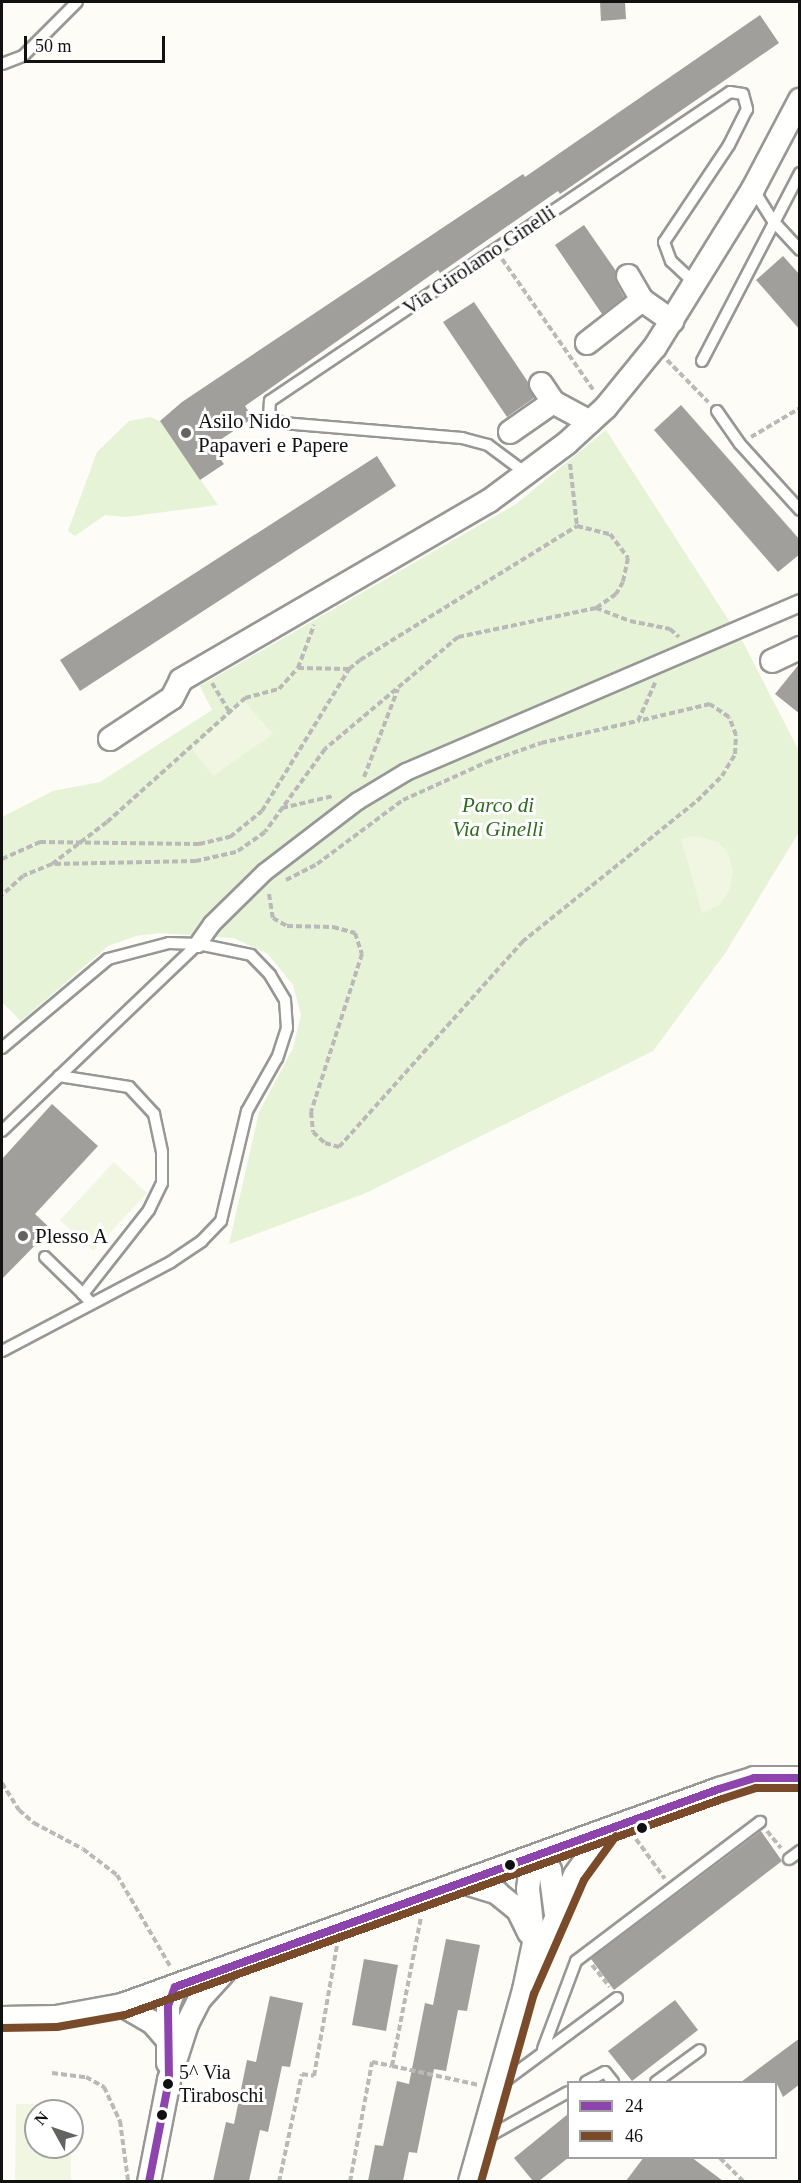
<!DOCTYPE html>
<html>
<head>
<meta charset="utf-8">
<style>
	body { margin:0 }
	#map { position:relative; width:801px; height:2183px; overflow:hidden; background:#fdfcf7; font-family:"Times New Roman",serif }
	div>[style] { position:absolute }
	[style*='--x'] { left:calc(var(--x)*1px); top:calc(var(--y)*1px); width:calc(var(--w)*1px); rotate:calc(var(--a)*1deg) }
	.green>* { inset:0; background:#e7f3d7 }
	.pitch>* { inset:0; background:#f0f6e1 }
	.building>* { inset:0; background:#a19f9c }
	.path>* { height:4px; margin-top:-2px; transform-origin:0; background:repeating-linear-gradient(90deg,#b9b9b8 0 6px,transparent 0 9px) }
	.roads { filter:drop-shadow(2px 0 #979795) drop-shadow(-2px 0 #979795) drop-shadow(0 2px #979795) drop-shadow(0 -2px #979795) }
	.service>* { height:10px; margin:-5px; padding:0 5px; transform-origin:5px; border-radius:5px; background:#fffffe }
	.pedestrian>* { height:16px; margin:-8px; padding:0 8px; transform-origin:8px; border-radius:8px; background:#fffffe }
	.minor>* { height:22px; margin:-11px; padding:0 11px; transform-origin:11px; border-radius:11px; background:#fffffe }
	.bus-1>* { height:8px; margin:-4px; padding:0 4px; transform-origin:4px; border-radius:4px; background:#8e44ad }
	.bus-2>* { height:8px; margin:-4px; padding:0 4px; transform-origin:4px; border-radius:4px; background:#7a4b2a }
	.dots>* { width:16px; height:16px; translate:-50% -50%; box-sizing:border-box; border:3px solid #fff; border-radius:50% }
	span { translate:-50% -50%; white-space:nowrap; text-align:center; line-height:1.15; -webkit-text-stroke:6px #fff; paint-order:stroke }
	.bus-label { font-size:20px; color:#111 }
	.left { translate:0 -50%; text-align:left }
	.street-label { font-size:21px; color:#111 }
	.poi-label { font-size:21px; color:#111 }
	.park-label { font-size:21px; color:#2f6b1f; font-style:italic }
	.frame { position:absolute; inset:0; border:3px solid #111; pointer-events:none }
	.legend { position:absolute; left:567px; top:2081px; width:210px; height:78px; box-sizing:border-box; background:#fff; border:2px solid #a0a0a0; margin:0; padding:8px 10px; list-style:none; font-size:18px; color:#111 }
	.legend li { display:flex; align-items:center; gap:12px; height:30px }
	.legend b { width:30px; border:2px solid #a0a0a0 }
	.north { position:absolute; left:24px; top:2099px; width:60px; height:60px; box-sizing:border-box; background:#fff; border:2px solid #a0a0a0; border-radius:50%; rotate:310deg; font-size:16px; font-weight:700; line-height:24px; text-align:center; color:#111 }
	.north::after { content:''; display:block; margin:auto; width:21px; height:27px; background:#646362; clip-path:polygon(50% 0,100% 100%,50% 72%,0 100%) }
	.scale { position:absolute; left:24px; top:36px; width:141px; height:27px; box-sizing:border-box; border:3px solid #111; border-top:0; padding-left:8px; font-size:18px; line-height:21px; white-space:nowrap; color:#111; -webkit-text-stroke:4px #fff; paint-order:stroke }
</style>
</head>
<body>
<div id="map">
	<div class="green">
		<div style="clip-path:polygon(150px 417px,160px 421px,218px 505px,126px 517px,105px 515px,75px 536px,68px 531px,97px 452px,129px 421px)"></div>
		<div style="clip-path:polygon(606px 430px,744px 644px,799px 751px,799px 832px,726px 952px,653px 1051px,366px 1193px,229px 1244px,259px 1112px,293px 1048px,301px 1015px,293px 985px,268px 954px,233px 938px,160px 933px,136px 936px,108px 946px,21px 1021px,2px 1002px,2px 817px,53px 791px,100px 782px,212px 710px,200px 686px,516px 504px)"></div>
	</div>
	<div class="pitch">
		<div style="clip-path:polygon(244px 701px,273px 734px,213px 776px,191px 748px)"></div>
		<div style="clip-path:polygon(694px 836px,718px 842px,728px 853px,733px 873px,729px 891px,719px 905px,702px 913px,681px 839px)"></div>
		<div style="clip-path:polygon(114px 1162px,147px 1193px,93px 1251px,60px 1220px)"></div>
		<div style="clip-path:polygon(16px 2104px,72px 2104px,72px 2111px,36px 2111px,36px 2147px,71px 2147px,71px 2181px,15px 2181px)"></div>
	</div>
	<div class="building">
		<div style="clip-path:polygon(600px 2px,625px 2px,626px 19px,601px 21px)"></div>
		<div style="clip-path:polygon(760px 15px,779px 43px,560px 194px,558px 191px,440px 273px,438px 270px,245px 406px,253px 418px,211px 446px,224px 464px,200px 480px,160px 421px,182px 402px,523px 174px,525px 177px)"></div>
		<div style="clip-path:polygon(584px 225px,616px 271px,616px 282px,624px 297px,602px 314px,555px 245px)"></div>
		<div style="clip-path:polygon(783px 256px,800px 275px,800px 330px,756px 280px)"></div>
		<div style="clip-path:polygon(474px 302px,528px 382px,534px 398px,507px 417px,443px 322px)"></div>
		<div style="clip-path:polygon(681px 405px,800px 540px,800px 554px,778px 572px,654px 430px)"></div>
		<div style="clip-path:polygon(377px 456px,396px 486px,80px 691px,60px 660px)"></div>
		<div style="clip-path:polygon(800px 663px,800px 714px,775px 694px)"></div>
		<div style="clip-path:polygon(52px 1104px,98px 1146px,35px 1214px,51px 1229px,2px 1279px,2px 1159px)"></div>
		<div style="clip-path:polygon(761px 1831px,782px 1861px,614px 1990px,591px 1959px)"></div>
		<div style="clip-path:polygon(446px 1939px,480px 1945px,467px 2011px,458px 2010px,446px 2071px,434px 2069px,417px 2153px,409px 2152px,403px 2181px,368px 2181px,375px 2145px,383px 2146px,397px 2081px,409px 2084px,425px 2003px,433px 2005px)"></div>
		<div style="clip-path:polygon(364px 1959px,398px 1965px,386px 2031px,352px 2025px)"></div>
		<div style="clip-path:polygon(270px 1996px,303px 2003px,290px 2067px,282px 2066px,268px 2132px,260px 2130px,249px 2181px,213px 2181px,226px 2122px,234px 2124px,247px 2060px,256px 2062px)"></div>
		<div style="clip-path:polygon(675px 2000px,698px 2030px,632px 2081px,608px 2051px)"></div>
		<div style="clip-path:polygon(800px 2038px,800px 2084px,783px 2097px,776px 2082px,741px 2082px)"></div>
		<div style="clip-path:polygon(568px 2114px,568px 2158px,539px 2181px,533px 2181px,514px 2158px)"></div>
		<div style="clip-path:polygon(644px 2157px,691px 2157px,723px 2181px,626px 2181px)"></div>
	</div>
	<div class="path">
		<div style="--x:502;--y:259;--w:161;--a:55.1"></div>
		<div style="--x:667;--y:360;--w:59;--a:45.7"></div>
		<div style="--x:751;--y:437;--w:57;--a:-30.6"></div>
		<div style="--x:570;--y:464;--w:62;--a:83.6"></div>
		<div style="--x:596;--y:608;--w:36;--a:21"></div>
		<div style="--x:630;--y:621;--w:41;--a:11.3"></div>
		<div style="--x:670;--y:629;--w:12;--a:42"></div>
		<div style="--x:298;--y:668;--w:50;--a:1.1"></div>
		<div style="--x:212;--y:683;--w:33;--a:59"></div>
		<div style="--x:364;--y:777;--w:94;--a:-68.9"></div>
		<div style="--x:282;--y:808;--w:52;--a:-13.2"></div>
		<div style="--x:2;--y:859;--w:42;--a:-24.1"></div>
		<div style="--x:40;--y:842;--w:159;--a:0.7"></div>
		<div style="--x:199;--y:844;--w:32;--a:-13"></div>
		<div style="--x:230;--y:837;--w:41;--a:-39.1"></div>
		<div style="--x:262;--y:811;--w:167;--a:-58.5"></div>
		<div style="--x:349;--y:669;--w:14;--a:-39"></div>
		<div style="--x:360;--y:660;--w:255;--a:-31.7"></div>
		<div style="--x:577;--y:526;--w:34;--a:14"></div>
		<div style="--x:610;--y:534;--w:30;--a:53"></div>
		<div style="--x:628;--y:558;--w:25;--a:102"></div>
		<div style="--x:623;--y:582;--w:14;--a:120"></div>
		<div style="--x:616;--y:594;--w:24;--a:145"></div>
		<div style="--x:596;--y:608;--w:141;--a:168.1"></div>
		<div style="--x:458;--y:637;--w:174;--a:139.9"></div>
		<div style="--x:325;--y:749;--w:102;--a:125.9"></div>
		<div style="--x:265;--y:832;--w:35;--a:145"></div>
		<div style="--x:236;--y:852;--w:41;--a:167.3"></div>
		<div style="--x:196;--y:861;--w:144;--a:178.8"></div>
		<div style="--x:52;--y:864;--w:31;--a:158"></div>
		<div style="--x:23;--y:876;--w:28;--a:138"></div>
		<div style="--x:52;--y:864;--w:69;--a:-37.4"></div>
		<div style="--x:107;--y:822;--w:186;--a:-41.9"></div>
		<div style="--x:245;--y:698;--w:35;--a:-15"></div>
		<div style="--x:279;--y:689;--w:28;--a:-48"></div>
		<div style="--x:298;--y:668;--w:46;--a:-69.6"></div>
		<div style="--x:286;--y:880;--w:35;--a:-27"></div>
		<div style="--x:317;--y:864;--w:107;--a:-36.7"></div>
		<div style="--x:403;--y:800;--w:92;--a:-24.3"></div>
		<div style="--x:487;--y:762;--w:57;--a:-19.4"></div>
		<div style="--x:541;--y:743;--w:99;--a:-12.8"></div>
		<div style="--x:638;--y:721;--w:42;--a:-65.9"></div>
		<div style="--x:269;--y:894;--w:24;--a:81"></div>
		<div style="--x:273;--y:918;--w:16;--a:30"></div>
		<div style="--x:287;--y:926;--w:46;--a:1.2"></div>
		<div style="--x:333;--y:927;--w:23;--a:15"></div>
		<div style="--x:355;--y:933;--w:22;--a:72"></div>
		<div style="--x:362;--y:954;--w:166;--a:107.9"></div>
		<div style="--x:311;--y:1112;--w:20;--a:84"></div>
		<div style="--x:313;--y:1132;--w:16;--a:43"></div>
		<div style="--x:325;--y:1143;--w:15;--a:16"></div>
		<div style="--x:339;--y:1147;--w:275;--a:-48.2"></div>
		<div style="--x:522;--y:942;--w:225;--a:-38.9"></div>
		<div style="--x:697;--y:801;--w:35;--a:-45"></div>
		<div style="--x:722;--y:776;--w:26;--a:-59"></div>
		<div style="--x:735;--y:754;--w:19;--a:-87"></div>
		<div style="--x:736;--y:735;--w:19;--a:-111"></div>
		<div style="--x:729;--y:717;--w:23;--a:-146"></div>
		<div style="--x:710;--y:704;--w:74;--a:166.7"></div>
		<div style="--x:2;--y:1783;--w:32;--a:58"></div>
		<div style="--x:19;--y:1810;--w:20;--a:41"></div>
		<div style="--x:34;--y:1823;--w:55;--a:28"></div>
		<div style="--x:83;--y:1849;--w:43;--a:37.4"></div>
		<div style="--x:117;--y:1875;--w:105;--a:59.8"></div>
		<div style="--x:767;--y:1831;--w:22;--a:51"></div>
		<div style="--x:636;--y:1839;--w:49;--a:54.1"></div>
		<div style="--x:592;--y:1965;--w:28;--a:51"></div>
		<div style="--x:392;--y:2066;--w:89;--a:12.3"></div>
		<div style="--x:52;--y:2073;--w:34;--a:7"></div>
		<div style="--x:86;--y:2077;--w:21;--a:29"></div>
		<div style="--x:104;--y:2087;--w:38;--a:65"></div>
		<div style="--x:120;--y:2121;--w:60;--a:82.3"></div>
		<div style="--x:720;--y:2158;--w:34;--a:45"></div>
		<div style="--x:279;--y:2182;--w:110;--a:-78"></div>
		<div style="--x:302;--y:2074;--w:12;--a:9"></div>
		<div style="--x:314;--y:2076;--w:132;--a:-80"></div>
		<div style="--x:350;--y:2182;--w:122;--a:-79.6"></div>
		<div style="--x:372;--y:2062;--w:20;--a:11"></div>
		<div style="--x:392;--y:2066;--w:152;--a:-79"></div>
	</div>
	<div class="roads">
		<div class="service">
			<div style="--x:2;--y:64;--w:22;--a:-21"></div>
			<div style="--x:23;--y:56;--w:76;--a:-45"></div>
			<div style="--x:753;--y:189;--w:39;--a:58"></div>
			<div style="--x:774;--y:222;--w:38;--a:47"></div>
			<div style="--x:702;--y:361;--w:212;--a:-62.5"></div>
			<div style="--x:717;--y:411;--w:40;--a:55.1"></div>
			<div style="--x:740;--y:444;--w:89;--a:47.7"></div>
			<div style="--x:527;--y:474;--w:49;--a:-143.4"></div>
			<div style="--x:488;--y:445;--w:27;--a:-165"></div>
			<div style="--x:462;--y:438;--w:180;--a:-175.2"></div>
			<div style="--x:283;--y:423;--w:15;--a:-160"></div>
			<div style="--x:269;--y:418;--w:17;--a:-87"></div>
			<div style="--x:270;--y:401;--w:554;--a:-33.89"></div>
			<div style="--x:730;--y:92;--w:13;--a:9"></div>
			<div style="--x:743;--y:94;--w:16;--a:75"></div>
			<div style="--x:747;--y:109;--w:40;--a:116.6"></div>
			<div style="--x:729;--y:145;--w:117;--a:123.8"></div>
			<div style="--x:664;--y:242;--w:20;--a:70"></div>
			<div style="--x:671;--y:261;--w:33;--a:43"></div>
			<div style="--x:2;--y:1048;--w:138;--a:-40"></div>
			<div style="--x:108;--y:959;--w:63;--a:-14.7"></div>
			<div style="--x:169;--y:943;--w:29;--a:2"></div>
			<div style="--x:198;--y:944;--w:54;--a:11.7"></div>
			<div style="--x:251;--y:955;--w:28;--a:46"></div>
			<div style="--x:270;--y:975;--w:29;--a:59"></div>
			<div style="--x:285;--y:1000;--w:28;--a:86"></div>
			<div style="--x:287;--y:1028;--w:32;--a:108"></div>
			<div style="--x:277;--y:1058;--w:61;--a:119.5"></div>
			<div style="--x:247;--y:1111;--w:113;--a:103.3"></div>
			<div style="--x:221;--y:1221;--w:28;--a:134"></div>
			<div style="--x:202;--y:1241;--w:37;--a:146"></div>
			<div style="--x:171;--y:1262;--w:191;--a:152.2"></div>
			<div style="--x:59;--y:1076;--w:71;--a:8.9"></div>
			<div style="--x:129;--y:1087;--w:37;--a:47"></div>
			<div style="--x:154;--y:1114;--w:39;--a:78"></div>
			<div style="--x:162;--y:1152;--w:31;--a:90"></div>
			<div style="--x:162;--y:1183;--w:30;--a:116"></div>
			<div style="--x:149;--y:1210;--w:107;--a:128.2"></div>
			<div style="--x:83;--y:1294;--w:12;--a:48"></div>
			<div style="--x:2;--y:1131;--w:271;--a:-43.7"></div>
			<div style="--x:45;--y:1257;--w:53;--a:44.2"></div>
			<div style="--x:789;--y:1859;--w:14;--a:-36"></div>
			<div style="--x:543;--y:2049;--w:94;--a:-69.4"></div>
			<div style="--x:576;--y:1961;--w:231;--a:-37.1"></div>
			<div style="--x:586;--y:2082;--w:21;--a:-28"></div>
			<div style="--x:605;--y:2072;--w:13;--a:51"></div>
			<div style="--x:656;--y:2082;--w:54;--a:-36"></div>
			<div style="--x:502;--y:2083;--w:143;--a:-36.5"></div>
			<div style="--x:484;--y:2139;--w:96;--a:-29.2"></div>
		</div>
		<div class="pedestrian">
			<div style="--x:198;--y:944;--w:24;--a:-55"></div>
			<div style="--x:212;--y:924;--w:74;--a:-44.5"></div>
			<div style="--x:265;--y:872;--w:117;--a:-37.4"></div>
			<div style="--x:358;--y:801;--w:56;--a:-31.1"></div>
			<div style="--x:406;--y:772;--w:429;--a:-23.2"></div>
		</div>
		<div class="minor">
			<div style="--x:628;--y:276;--w:28;--a:60"></div>
			<div style="--x:587;--y:343;--w:70;--a:-38"></div>
			<div style="--x:642;--y:300;--w:37;--a:35"></div>
			<div style="--x:541;--y:384;--w:22;--a:56"></div>
			<div style="--x:510;--y:432;--w:52;--a:-34.9"></div>
			<div style="--x:553;--y:402;--w:42;--a:28.4"></div>
			<div style="--x:772;--y:661;--w:31;--a:-25"></div>
			<div style="--x:110;--y:739;--w:74;--a:-33.5"></div>
			<div style="--x:172;--y:698;--w:20;--a:-63"></div>
			<div style="--x:181;--y:680;--w:356;--a:-30.2"></div>
			<div style="--x:489;--y:501;--w:97;--a:-36.6"></div>
			<div style="--x:567;--y:443;--w:53;--a:-42.7"></div>
			<div style="--x:606;--y:407;--w:77;--a:-50.8"></div>
			<div style="--x:655;--y:347;--w:186;--a:-58.2"></div>
			<div style="--x:753;--y:189;--w:101;--a:-62.2"></div>
			<div style="--x:532;--y:1857;--w:22;--a:36"></div>
			<div style="--x:550;--y:1870;--w:45;--a:82.4"></div>
			<div style="--x:462;--y:1882;--w:37;--a:17"></div>
			<div style="--x:497;--y:1893;--w:27;--a:39"></div>
			<div style="--x:518;--y:1910;--w:25;--a:64"></div>
			<div style="--x:536;--y:1964;--w:97;--a:-66.3"></div>
			<div style="--x:575;--y:1875;--w:55;--a:-54.6"></div>
			<div style="--x:122;--y:2005;--w:34;--a:30"></div>
			<div style="--x:152;--y:2022;--w:23;--a:49"></div>
			<div style="--x:2;--y:2018;--w:54;--a:-1.1"></div>
			<div style="--x:56;--y:2017;--w:67;--a:-10.3"></div>
			<div style="--x:122;--y:2005;--w:635;--a:-19.89"></div>
			<div style="--x:719;--y:1789;--w:37;--a:-17"></div>
			<div style="--x:754;--y:1778;--w:46;--a:0"></div>
			<div style="--x:168;--y:2063;--w:57;--a:-90"></div>
			<div style="--x:168;--y:2006;--w:20;--a:-70"></div>
			<div style="--x:149;--y:2182;--w:104;--a:-78.9"></div>
			<div style="--x:169;--y:2080;--w:59;--a:-72.2"></div>
			<div style="--x:187;--y:2024;--w:28;--a:-63"></div>
			<div style="--x:200;--y:1999;--w:36;--a:-48"></div>
			<div style="--x:470;--y:2182;--w:199;--a:-74.3"></div>
			<div style="--x:524;--y:1990;--w:48;--a:-78"></div>
			<div style="--x:534;--y:1943;--w:54;--a:-96.3"></div>
			<div style="--x:528;--y:1889;--w:32;--a:-83"></div>
		</div>
	</div>
	<div class="bus-1">
		<div style="--x:149;--y:2182;--w:104;--a:-78.9"></div>
		<div style="--x:169;--y:2080;--w:74;--a:-90.8"></div>
		<div style="--x:168;--y:2006;--w:20;--a:-70"></div>
		<div style="--x:175;--y:1987;--w:579;--a:-20"></div>
		<div style="--x:719;--y:1789;--w:37;--a:-17"></div>
		<div style="--x:754;--y:1778;--w:46;--a:0"></div>
	</div>
	<div class="bus-2">
		<div style="--x:2;--y:2028;--w:55;--a:-1"></div>
		<div style="--x:57;--y:2027;--w:69;--a:-10"></div>
		<div style="--x:125;--y:2015;--w:635;--a:-19.89"></div>
		<div style="--x:722;--y:1799;--w:36;--a:-18"></div>
		<div style="--x:756;--y:1788;--w:44;--a:0"></div>
		<div style="--x:481;--y:2182;--w:195;--a:-74.3"></div>
		<div style="--x:534;--y:1994;--w:124;--a:-66.3"></div>
		<div style="--x:584;--y:1880;--w:54;--a:-54"></div>
	</div>
	<div class="dots">
		<div style="left:186px;top:433px;background:#646362"></div>
		<div style="left:23px;top:1236px;background:#646362"></div>
		<div style="left:642px;top:1828px;background:#111"></div>
		<div style="left:510px;top:1865px;background:#111"></div>
		<div style="left:168px;top:2084px;background:#111"></div>
		<div style="left:162px;top:2115px;background:#111"></div>
	</div>
	<div class="bus-label">
		<span class="left" style="left:179px;top:2084px">5^ Via<br>Tiraboschi</span>
	</div>
	<div class="street-label">
		<span style="left:479px;top:260px;rotate:-34deg">Via Girolamo Ginelli</span>
	</div>
	<div class="poi-label">
		<span class="left" style="left:198px;top:433px">Asilo Nido<br>Papaveri e Papere</span>
		<span class="left" style="left:35px;top:1236px">Plesso A</span>
	</div>
	<div class="park-label">
		<span style="left:498px;top:817px">Parco di<br>Via Ginelli</span>
	</div>
	<div class="frame"></div>
	<ul class="legend">
	<li><b style="height:8px;background:#8e44ad"></b>24</li>
	<li><b style="height:8px;background:#7a4b2a"></b>46</li>
	</ul>
	<div class="north">N</div>
	<div class="scale">50 m</div>
</div>
</body>
</html>
